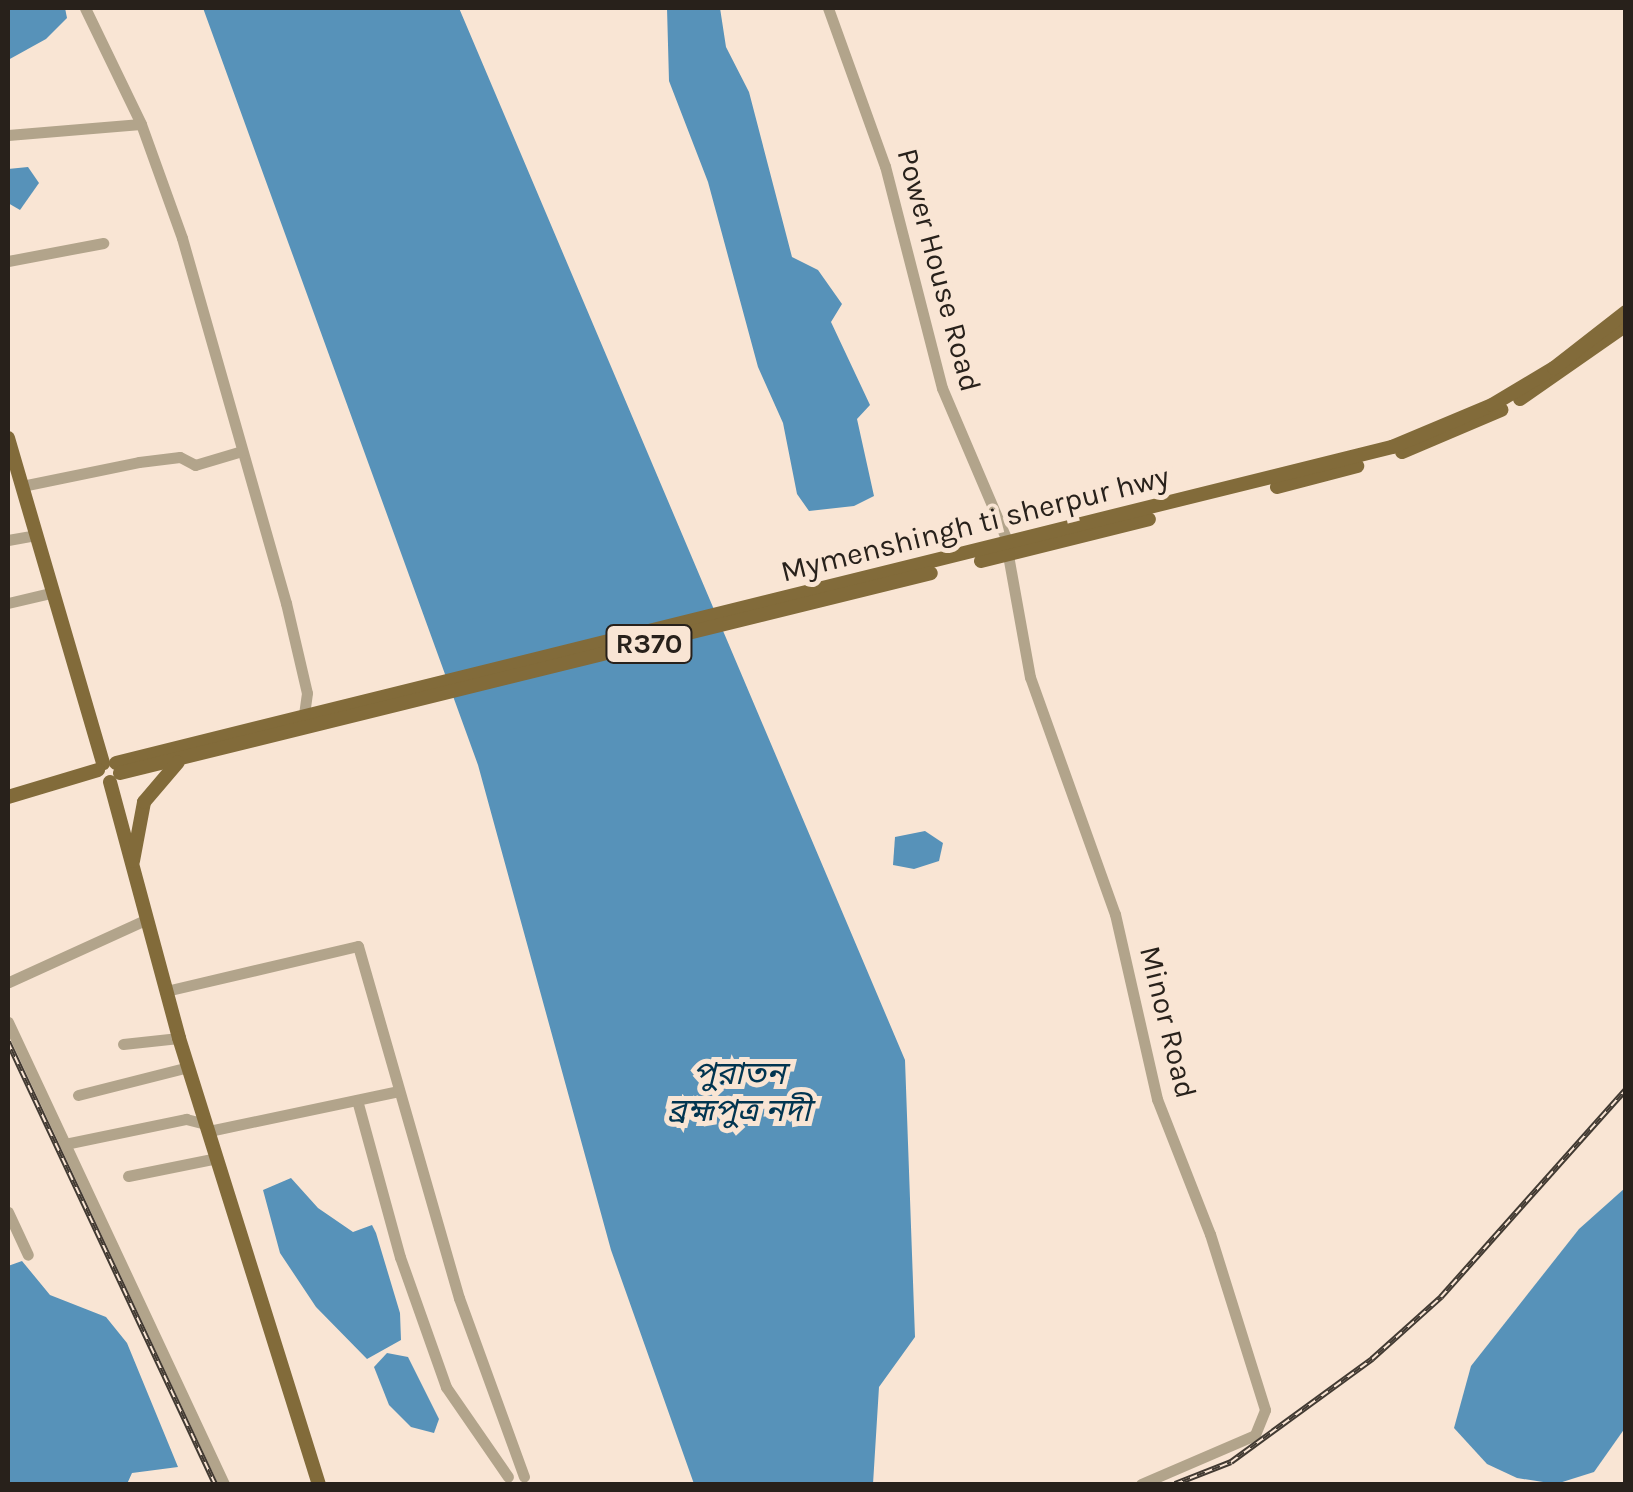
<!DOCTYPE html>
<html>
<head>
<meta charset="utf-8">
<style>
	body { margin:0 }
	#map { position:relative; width:1633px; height:1492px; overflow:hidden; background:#f9e5d4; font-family:Karla,"Noto Sans Bengali",sans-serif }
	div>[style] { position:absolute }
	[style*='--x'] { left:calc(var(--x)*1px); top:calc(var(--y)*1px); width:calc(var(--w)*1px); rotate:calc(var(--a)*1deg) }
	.water>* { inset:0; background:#5792b9 }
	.minor>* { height:11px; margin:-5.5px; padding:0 5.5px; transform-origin:5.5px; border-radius:5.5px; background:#b2a48b }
	.major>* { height:14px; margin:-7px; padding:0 7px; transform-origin:7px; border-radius:7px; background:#826b3a }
	.rail>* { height:6px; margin-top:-3px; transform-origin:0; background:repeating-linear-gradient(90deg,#f9e5d4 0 8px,#423a32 0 16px); box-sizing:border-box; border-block:2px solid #423a32 }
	span { translate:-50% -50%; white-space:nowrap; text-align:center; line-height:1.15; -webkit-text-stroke:10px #f9e5d4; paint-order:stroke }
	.shield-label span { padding:2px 8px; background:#f9e5d4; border:2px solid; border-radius:8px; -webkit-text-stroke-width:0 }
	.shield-label { font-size:28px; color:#28211b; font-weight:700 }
	.street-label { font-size:30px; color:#28211b }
	.water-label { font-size:32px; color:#013550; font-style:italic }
	.frame { position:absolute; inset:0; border:10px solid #28211b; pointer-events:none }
</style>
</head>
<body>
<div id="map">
	<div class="water">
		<div style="clip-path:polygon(8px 8px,65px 8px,67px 18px,46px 39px,8px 60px)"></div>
		<div style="clip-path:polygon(203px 8px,459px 8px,905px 1060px,915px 1337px,879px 1387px,873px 1484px,694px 1484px,611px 1250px,478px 765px)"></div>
		<div style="clip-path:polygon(667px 8px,720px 8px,726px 47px,749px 92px,792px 257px,818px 270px,842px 304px,831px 322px,870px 405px,857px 419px,874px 496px,854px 506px,809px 511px,797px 494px,783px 423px,758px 367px,708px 182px,669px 81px)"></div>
		<div style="clip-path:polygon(28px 167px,39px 183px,20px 210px,8px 203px,8px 169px)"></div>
		<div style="clip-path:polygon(925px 831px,943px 843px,939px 861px,914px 869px,893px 865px,895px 837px)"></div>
		<div style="clip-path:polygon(291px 1178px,318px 1208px,353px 1232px,372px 1225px,376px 1233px,400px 1313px,401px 1340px,367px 1359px,316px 1307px,280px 1253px,263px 1190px)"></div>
		<div style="clip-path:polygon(1625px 1188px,1625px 1428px,1594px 1472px,1556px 1484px,1517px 1478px,1487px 1464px,1454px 1428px,1471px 1366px,1579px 1229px)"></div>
		<div style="clip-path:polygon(22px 1261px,50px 1295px,106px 1317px,127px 1343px,178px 1467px,132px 1473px,127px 1484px,8px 1484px,8px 1266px)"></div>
		<div style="clip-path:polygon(387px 1353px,408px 1357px,439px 1419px,434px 1433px,411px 1427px,389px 1405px,374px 1367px)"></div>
	</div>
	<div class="minor">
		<div style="--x:85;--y:8;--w:129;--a:64.2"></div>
		<div style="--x:141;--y:124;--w:121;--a:70.2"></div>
		<div style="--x:182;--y:238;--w:380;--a:74.1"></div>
		<div style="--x:286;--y:603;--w:92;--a:76.9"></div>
		<div style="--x:307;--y:693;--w:22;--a:98"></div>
		<div style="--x:828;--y:8;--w:168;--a:70.2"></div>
		<div style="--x:885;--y:166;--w:229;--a:75.6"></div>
		<div style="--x:942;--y:388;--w:168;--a:66.9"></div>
		<div style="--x:8;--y:135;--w:133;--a:-4.7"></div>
		<div style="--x:8;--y:261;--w:97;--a:-10.7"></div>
		<div style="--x:22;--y:486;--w:119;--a:-11.6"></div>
		<div style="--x:139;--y:462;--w:41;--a:-7"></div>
		<div style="--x:180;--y:457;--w:17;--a:28"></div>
		<div style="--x:195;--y:465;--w:49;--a:-16.6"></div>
		<div style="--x:8;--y:540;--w:28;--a:-10"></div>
		<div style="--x:1008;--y:555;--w:124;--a:79.8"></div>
		<div style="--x:1030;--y:677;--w:252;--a:70.3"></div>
		<div style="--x:1115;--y:914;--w:190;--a:77.2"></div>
		<div style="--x:1157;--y:1099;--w:145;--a:68.6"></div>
		<div style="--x:1210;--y:1234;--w:184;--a:72.6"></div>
		<div style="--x:1265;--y:1410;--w:27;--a:112"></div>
		<div style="--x:1255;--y:1435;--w:124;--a:156.7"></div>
		<div style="--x:8;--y:603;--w:43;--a:-13.4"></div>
		<div style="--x:9;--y:982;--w:152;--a:-24.5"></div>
		<div style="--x:166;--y:991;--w:197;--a:-13.2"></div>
		<div style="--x:358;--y:946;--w:366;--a:74"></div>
		<div style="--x:459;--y:1298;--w:190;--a:70"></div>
		<div style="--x:8;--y:1022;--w:510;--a:64.94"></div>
		<div style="--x:123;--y:1044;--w:56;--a:-6.1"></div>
		<div style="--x:78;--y:1095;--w:114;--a:-14.2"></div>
		<div style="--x:357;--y:1100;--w:163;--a:74.7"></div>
		<div style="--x:400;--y:1257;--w:138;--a:70.5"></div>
		<div style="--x:446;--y:1387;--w:109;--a:55.4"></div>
		<div style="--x:209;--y:1131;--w:194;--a:-11.9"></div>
		<div style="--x:65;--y:1144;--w:124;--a:-11.7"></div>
		<div style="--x:186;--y:1119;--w:21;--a:14"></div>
		<div style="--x:128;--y:1176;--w:91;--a:-11.4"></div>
		<div style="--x:8;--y:1212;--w:47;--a:65.1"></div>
	</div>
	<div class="major">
		<div style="--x:1520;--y:399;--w:129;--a:-34.9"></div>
		<div style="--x:8;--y:438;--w:339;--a:73.7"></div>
		<div style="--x:1402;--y:452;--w:108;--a:-23"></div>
		<div style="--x:1277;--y:487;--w:83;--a:-14.7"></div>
		<div style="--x:981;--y:561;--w:173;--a:-14"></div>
		<div style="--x:116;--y:763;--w:1315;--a:-13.91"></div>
		<div style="--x:1392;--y:447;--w:108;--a:-22.8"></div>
		<div style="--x:1492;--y:405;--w:72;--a:-30.8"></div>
		<div style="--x:1554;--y:368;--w:91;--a:-37.9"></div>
		<div style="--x:120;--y:773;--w:835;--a:-13.85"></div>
		<div style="--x:110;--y:782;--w:265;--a:74.9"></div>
		<div style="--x:179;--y:1038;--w:467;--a:72.6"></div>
		<div style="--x:8;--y:797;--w:94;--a:-16.7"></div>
		<div style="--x:133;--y:861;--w:60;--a:-79.4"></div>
		<div style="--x:144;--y:802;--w:52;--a:-49.6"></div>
	</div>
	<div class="rail">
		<div style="--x:8;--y:1042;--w:488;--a:64.9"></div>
		<div style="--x:1175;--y:1484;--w:60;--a:-21.4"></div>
		<div style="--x:1231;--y:1462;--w:175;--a:-36.1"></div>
		<div style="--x:1372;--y:1359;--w:93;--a:-41.9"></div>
		<div style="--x:1441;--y:1297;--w:278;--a:-48.3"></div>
	</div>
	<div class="shield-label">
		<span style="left:649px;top:644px">R370</span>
	</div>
	<div class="street-label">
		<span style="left:939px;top:270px;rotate:75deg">Power House Road</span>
		<span style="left:975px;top:524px;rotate:-14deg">Mymenshingh ti sherpur hwy</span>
		<span style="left:1168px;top:1022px;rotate:76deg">Minor Road</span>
	</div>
	<div class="water-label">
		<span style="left:739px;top:1093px">পুরাতন<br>ব্রহ্মপুত্র নদী</span>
	</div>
	<div class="frame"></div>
</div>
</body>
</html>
